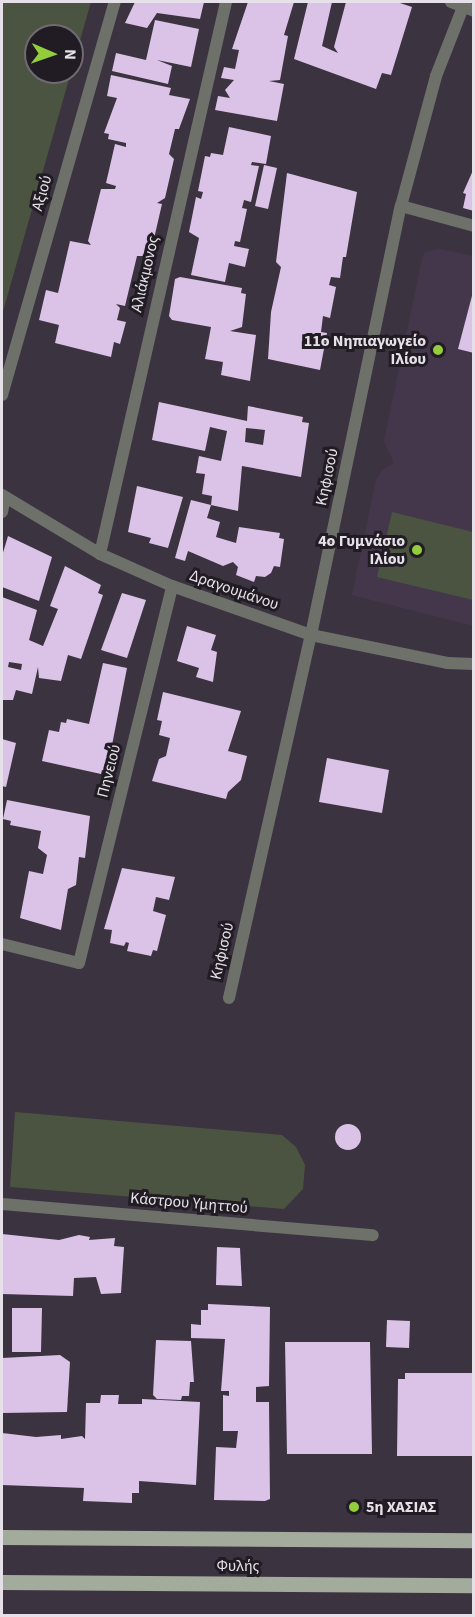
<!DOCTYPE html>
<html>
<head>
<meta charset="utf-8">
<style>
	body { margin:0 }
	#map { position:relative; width:475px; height:1617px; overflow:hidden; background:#3c3341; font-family:"Source Sans 3",sans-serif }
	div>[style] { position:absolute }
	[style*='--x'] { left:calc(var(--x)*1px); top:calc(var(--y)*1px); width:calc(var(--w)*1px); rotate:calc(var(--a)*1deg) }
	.built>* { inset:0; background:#45374b }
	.green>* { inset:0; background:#4a5440 }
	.building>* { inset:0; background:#dbc2e7 }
	.round { border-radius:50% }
	.street>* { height:12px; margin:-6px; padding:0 6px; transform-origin:6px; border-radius:6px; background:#6e716a }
	.primary>* { height:15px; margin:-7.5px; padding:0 7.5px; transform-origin:7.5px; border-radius:7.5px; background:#a3ab9c }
	.dots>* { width:16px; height:16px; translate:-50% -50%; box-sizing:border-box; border:3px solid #211c23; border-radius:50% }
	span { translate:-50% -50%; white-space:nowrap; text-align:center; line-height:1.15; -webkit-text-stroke:6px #211c23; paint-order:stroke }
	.street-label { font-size:16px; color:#e6e0e9 }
	.poi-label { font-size:16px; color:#e6e0e9; font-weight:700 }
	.right { translate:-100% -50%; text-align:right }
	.left { translate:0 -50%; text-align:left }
	.frame { position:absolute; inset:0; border:3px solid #e6e0e9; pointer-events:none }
	.north { position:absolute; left:24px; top:24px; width:60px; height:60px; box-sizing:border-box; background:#211c23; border:2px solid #706a72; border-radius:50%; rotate:92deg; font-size:16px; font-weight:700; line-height:24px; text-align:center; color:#e6e0e9 }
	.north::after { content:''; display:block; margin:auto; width:21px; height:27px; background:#93cc3d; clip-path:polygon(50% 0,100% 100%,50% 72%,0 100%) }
</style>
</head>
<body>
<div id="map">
	<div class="built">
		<div style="clip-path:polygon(439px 249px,473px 256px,473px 626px,352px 595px,376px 480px,382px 470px,394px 463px,384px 441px,422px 259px,425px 252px)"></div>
	</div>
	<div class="green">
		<div style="clip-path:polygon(2px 2px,91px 2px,72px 68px,72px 36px,36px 36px,36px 72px,71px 72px,2px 315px)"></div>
		<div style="clip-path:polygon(392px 512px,473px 532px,473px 600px,377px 577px)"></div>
		<div style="clip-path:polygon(15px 1112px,282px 1135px,296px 1147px,305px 1165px,303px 1189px,284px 1209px,10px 1187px)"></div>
	</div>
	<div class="building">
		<div style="clip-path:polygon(135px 2px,204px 2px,200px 19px,157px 13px,147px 28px,125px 23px)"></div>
		<div style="clip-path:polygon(248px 2px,294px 2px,284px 35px,288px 36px,280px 80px,269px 81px,284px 84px,277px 121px,215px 110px,218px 96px,230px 98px,225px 90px,234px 80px,221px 78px,224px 67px,235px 69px,239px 50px,232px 49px)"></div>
		<div style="clip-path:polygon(308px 2px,332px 2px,322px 46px,338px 53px,334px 47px,346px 2px,397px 2px,412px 7px,391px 75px,382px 73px,376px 89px,294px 59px)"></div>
		<div style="clip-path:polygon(155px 20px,199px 29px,191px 67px,157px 60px,172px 66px,168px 84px,112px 71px,116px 53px,146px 60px)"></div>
		<div style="clip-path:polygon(111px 75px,171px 88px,169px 95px,190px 99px,179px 129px,175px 129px,169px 154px,174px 159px,165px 198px,157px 203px,162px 204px,150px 256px,137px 256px,125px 306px,116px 304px,120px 308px,117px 320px,126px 322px,120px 344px,114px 342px,111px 357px,55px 343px,59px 325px,39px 320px,46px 290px,58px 293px,70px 241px,91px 245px,88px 241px,101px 189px,115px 189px,116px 186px,106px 183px,115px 144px,126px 147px,126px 143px,108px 139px,109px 134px,104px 133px,117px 98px,107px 96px)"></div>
		<div style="clip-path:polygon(229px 127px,271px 136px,266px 164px,252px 162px,251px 165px,259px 166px,251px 202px,244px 200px,242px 208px,247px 209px,240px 242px,235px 241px,234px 246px,249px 249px,245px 267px,229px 263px,225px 282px,191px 275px,199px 238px,189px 232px,196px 197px,201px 199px,203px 192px,198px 191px,205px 156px,210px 157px,211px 153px,223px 155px)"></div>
		<div style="clip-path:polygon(264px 165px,277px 168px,268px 209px,255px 206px)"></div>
		<div style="clip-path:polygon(474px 168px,474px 211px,463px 208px,466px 194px,463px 193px)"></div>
		<div style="clip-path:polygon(287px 173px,357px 192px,346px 257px,343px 257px,340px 278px,331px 277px,329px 285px,336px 287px,330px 318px,323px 316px,321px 332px,327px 333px,320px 370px,268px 359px,271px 312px,281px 267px,276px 262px)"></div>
		<div style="clip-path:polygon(180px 277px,242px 288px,241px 293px,246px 294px,242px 327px,230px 331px,256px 335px,250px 381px,221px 375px,223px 362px,205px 359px,211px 327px,172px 320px,169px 316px,175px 279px)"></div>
		<div style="clip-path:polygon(473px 292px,474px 292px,474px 353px,458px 349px)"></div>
		<div style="clip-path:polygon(evenodd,159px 402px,247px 421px,248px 406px,303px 417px,302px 422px,309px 423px,301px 477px,242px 466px,238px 511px,211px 505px,212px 496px,202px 494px,205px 474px,196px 473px,199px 456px,221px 461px,227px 431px,210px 427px,205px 451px,152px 440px,159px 402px,246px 428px,265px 430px,263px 445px,245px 442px,246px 428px)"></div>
		<div style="clip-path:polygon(137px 486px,183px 497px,168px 548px,149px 543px,151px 538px,128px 532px)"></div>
		<div style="clip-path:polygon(191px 500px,211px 505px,207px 518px,220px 522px,216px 537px,236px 543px,239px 527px,280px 533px,279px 538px,284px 539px,280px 567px,274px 566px,271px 573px,265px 577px,256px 576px,254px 582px,236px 575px,238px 567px,233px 562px,223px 566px,188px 551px,185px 561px,175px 558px)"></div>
		<div style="clip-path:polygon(8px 536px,52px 557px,39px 601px,2px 587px,2px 556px)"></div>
		<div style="clip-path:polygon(evenodd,65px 566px,101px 585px,98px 593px,103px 595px,81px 659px,68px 655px,61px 681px,39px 678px,38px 667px,32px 694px,16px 690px,13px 700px,2px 700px,2px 597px,37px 610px,29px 640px,43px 646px,58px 609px,50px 606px,65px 566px,9px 662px,22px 664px,21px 670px,8px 667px,9px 662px)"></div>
		<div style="clip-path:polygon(122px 593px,146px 600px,127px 658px,101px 650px)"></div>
		<div style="clip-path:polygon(187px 626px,216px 635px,211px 650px,217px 652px,213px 682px,196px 677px,199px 668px,177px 661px)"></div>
		<div style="clip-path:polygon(103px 663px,127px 668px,107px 771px,102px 770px,101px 774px,42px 761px,49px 730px,59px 732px,61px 722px,66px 723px,67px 719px,89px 724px)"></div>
		<div style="clip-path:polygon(163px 692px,241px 711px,228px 751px,247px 756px,241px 780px,228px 792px,226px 799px,152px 781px,159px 759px,166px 756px,170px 738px,159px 735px,162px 721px,157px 720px)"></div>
		<div style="clip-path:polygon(2px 739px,16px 743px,6px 787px,2px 786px)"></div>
		<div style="clip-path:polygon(327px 758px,389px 770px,382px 813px,319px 802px)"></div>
		<div style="clip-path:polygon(7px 800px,90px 816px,85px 858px,79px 857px,76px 885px,68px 889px,61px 930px,20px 918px,29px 871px,43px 874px,47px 855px,38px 848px,41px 831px,10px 825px,11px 821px,3px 819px)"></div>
		<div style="clip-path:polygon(122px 868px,175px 877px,169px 900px,156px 897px,153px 911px,166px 915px,157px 951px,153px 950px,151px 956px,127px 951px,129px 943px,126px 942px,124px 946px,110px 943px,112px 930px,104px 929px)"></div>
		<div class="round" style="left:335px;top:1124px;width:26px;height:26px"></div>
		<div style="clip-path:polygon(2px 1234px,59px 1240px,79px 1235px,90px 1237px,89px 1240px,115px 1238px,114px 1246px,124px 1247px,121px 1293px,101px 1294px,96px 1277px,74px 1278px,73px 1296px,2px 1294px)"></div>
		<div style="clip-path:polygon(217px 1247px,240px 1248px,242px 1286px,216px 1285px)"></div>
		<div style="clip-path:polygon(208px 1304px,270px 1307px,269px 1386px,256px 1387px,256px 1402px,269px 1402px,270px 1499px,265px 1501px,214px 1500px,216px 1447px,236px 1448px,238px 1431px,223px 1431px,223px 1395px,229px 1396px,229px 1391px,221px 1391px,225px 1339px,191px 1338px,191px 1324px,201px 1325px,201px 1310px,208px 1310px)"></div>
		<div style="clip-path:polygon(12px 1308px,42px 1308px,41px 1352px,12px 1352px)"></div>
		<div style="clip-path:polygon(387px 1320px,410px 1321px,409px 1348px,386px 1347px)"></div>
		<div style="clip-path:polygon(156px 1340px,191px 1341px,194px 1382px,190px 1382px,189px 1396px,182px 1396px,181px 1400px,157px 1399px,153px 1395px)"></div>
		<div style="clip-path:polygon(285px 1342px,370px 1342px,372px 1454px,287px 1454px)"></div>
		<div style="clip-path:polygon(60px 1355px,70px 1362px,67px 1412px,2px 1413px,2px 1358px)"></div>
		<div style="clip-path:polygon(405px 1373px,474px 1373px,474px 1456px,397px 1456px,398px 1379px,405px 1379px)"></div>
		<div style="clip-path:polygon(101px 1395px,119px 1395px,118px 1404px,142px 1404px,142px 1399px,200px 1402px,196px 1485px,139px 1481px,139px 1493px,132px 1493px,132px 1503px,83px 1501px,84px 1488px,2px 1485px,2px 1433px,36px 1437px,61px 1435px,61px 1439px,82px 1436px,85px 1439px,86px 1403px,100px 1403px)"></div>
	</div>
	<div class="street">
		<div style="--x:451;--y:2;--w:25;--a:21"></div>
		<div style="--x:401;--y:206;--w:76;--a:15.3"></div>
		<div style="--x:2;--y:395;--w:409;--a:-74"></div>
		<div style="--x:2;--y:495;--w:114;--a:31"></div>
		<div style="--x:100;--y:554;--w:79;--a:24"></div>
		<div style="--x:172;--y:586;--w:147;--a:19.4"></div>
		<div style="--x:311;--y:635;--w:139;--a:11.6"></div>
		<div style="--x:447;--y:663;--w:27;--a:2"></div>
		<div style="--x:2;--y:512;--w:15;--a:-79"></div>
		<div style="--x:100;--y:554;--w:566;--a:-77.14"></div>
		<div style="--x:2;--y:944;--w:79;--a:13.9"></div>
		<div style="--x:79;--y:963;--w:388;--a:-76.1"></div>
		<div style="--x:229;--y:998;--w:372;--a:-77.3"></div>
		<div style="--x:311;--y:635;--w:438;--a:-78.2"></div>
		<div style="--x:401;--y:206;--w:135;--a:-74.9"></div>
		<div style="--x:436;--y:76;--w:79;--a:-68.6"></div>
		<div style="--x:2;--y:1204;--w:372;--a:4.8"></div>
	</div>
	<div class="primary">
		<div style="--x:2;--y:1537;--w:472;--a:0.4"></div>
		<div style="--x:2;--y:1582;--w:472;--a:0.4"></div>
	</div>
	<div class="dots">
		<div style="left:438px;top:350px;background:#93cc3d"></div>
		<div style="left:417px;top:550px;background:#93cc3d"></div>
		<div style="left:354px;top:1507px;background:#93cc3d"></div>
	</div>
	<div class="street-label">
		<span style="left:42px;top:193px;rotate:-74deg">Αξιού</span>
		<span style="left:145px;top:274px;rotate:-77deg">Αλιάκμονος</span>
		<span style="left:327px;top:477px;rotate:-78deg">Κηφισού</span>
		<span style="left:234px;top:590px;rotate:19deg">Δραγουμάνου</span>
		<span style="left:109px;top:771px;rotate:-76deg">Πηνειού</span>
		<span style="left:222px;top:951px;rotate:-77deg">Κηφισού</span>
		<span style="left:189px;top:1203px;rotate:5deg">Κάστρου Υμηττού</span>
		<span style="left:238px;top:1566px">Φυλής</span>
	</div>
	<div class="poi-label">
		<span class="right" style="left:426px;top:350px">11ο Νηπιαγωγείο<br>Ιλίου</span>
		<span class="right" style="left:405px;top:550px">4ο Γυμνάσιο<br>Ιλίου</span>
		<span class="left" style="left:366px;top:1507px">5η ΧΑΣΙΑΣ</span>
	</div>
	<div class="frame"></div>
	<div class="north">N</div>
</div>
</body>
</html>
